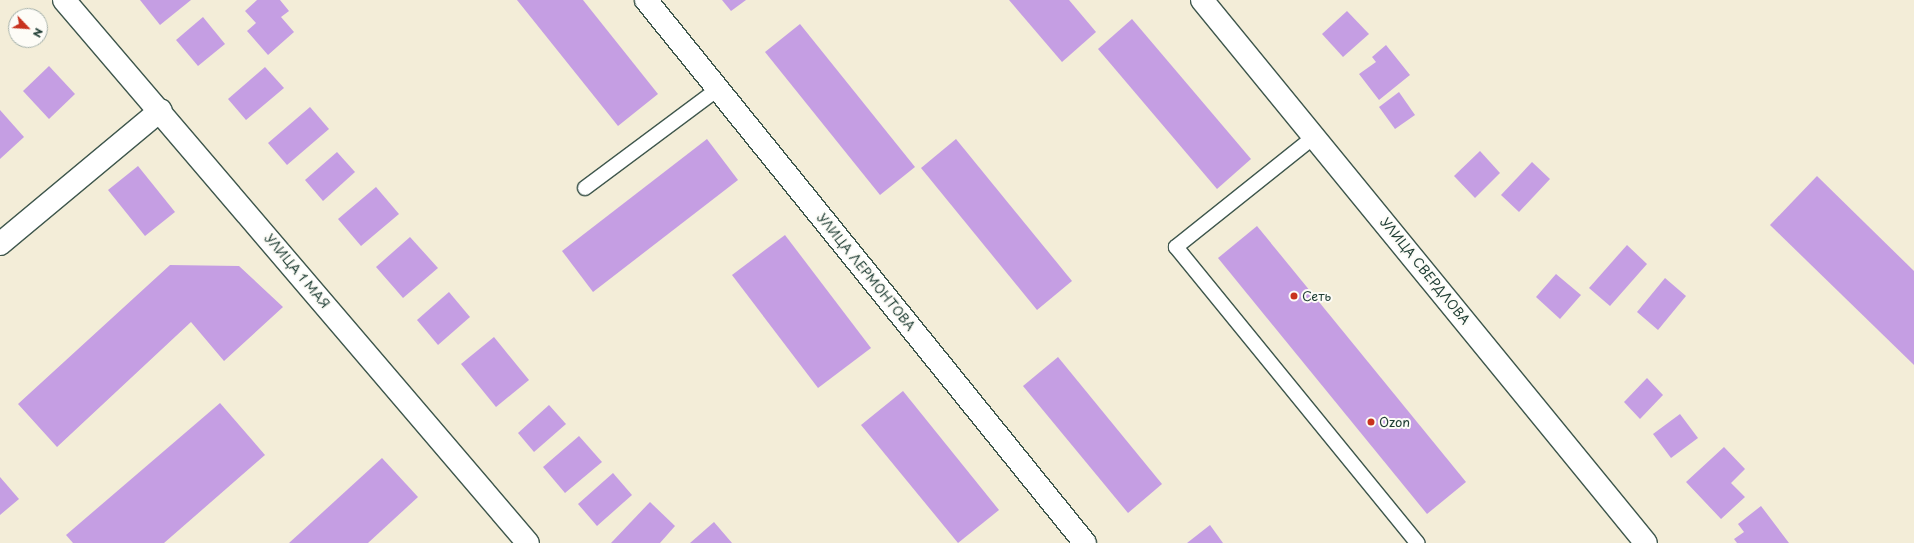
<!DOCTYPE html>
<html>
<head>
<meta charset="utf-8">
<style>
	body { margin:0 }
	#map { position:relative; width:1914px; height:543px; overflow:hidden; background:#f3edd8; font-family:"Playpen Sans",sans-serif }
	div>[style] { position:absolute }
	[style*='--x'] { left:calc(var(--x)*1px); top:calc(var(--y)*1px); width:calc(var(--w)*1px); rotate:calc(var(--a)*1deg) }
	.building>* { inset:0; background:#c59ee3 }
	.roads { filter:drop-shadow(1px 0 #3f574d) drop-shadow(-1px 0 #3f574d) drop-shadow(0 1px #3f574d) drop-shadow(0 -1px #3f574d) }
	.lane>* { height:14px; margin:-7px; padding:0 7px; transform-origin:7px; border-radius:7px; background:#fff }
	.street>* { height:22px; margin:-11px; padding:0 11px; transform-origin:11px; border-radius:11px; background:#fff }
	.secondary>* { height:22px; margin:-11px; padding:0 11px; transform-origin:11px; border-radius:11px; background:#fff }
	.dots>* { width:11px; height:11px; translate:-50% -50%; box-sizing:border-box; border:2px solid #fdfcf7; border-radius:50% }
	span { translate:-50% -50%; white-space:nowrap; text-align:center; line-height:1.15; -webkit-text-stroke:4px #fdfcf7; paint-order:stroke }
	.street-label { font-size:13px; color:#1f3d34 }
	.poi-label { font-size:13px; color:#1f3d34 }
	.left { translate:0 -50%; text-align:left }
	.north { position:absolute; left:8px; top:8px; width:40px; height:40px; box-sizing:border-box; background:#fdfcf7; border:1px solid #a4b0a9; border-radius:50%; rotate:115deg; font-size:11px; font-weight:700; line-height:16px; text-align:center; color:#1f3d34 }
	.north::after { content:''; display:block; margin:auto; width:14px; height:18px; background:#c8321e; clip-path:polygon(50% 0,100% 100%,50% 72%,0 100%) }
</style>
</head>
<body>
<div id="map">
	<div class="building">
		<div style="clip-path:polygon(140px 0,191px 0,160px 25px)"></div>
		<div style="clip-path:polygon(257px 0,280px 0,289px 11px,281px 17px,294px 32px,268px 55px,247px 31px,256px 23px,245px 11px)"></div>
		<div style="clip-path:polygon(517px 0,583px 0,658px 94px,618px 126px)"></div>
		<div style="clip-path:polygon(722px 0,746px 0,731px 11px)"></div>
		<div style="clip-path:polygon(1009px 0,1069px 0,1096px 32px,1062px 62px)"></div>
		<div style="clip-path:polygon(1347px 11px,1369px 34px,1343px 57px,1322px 34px)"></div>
		<div style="clip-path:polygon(203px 17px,225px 44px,198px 66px,176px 40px)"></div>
		<div style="clip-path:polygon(1132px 19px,1251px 159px,1217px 189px,1098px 49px)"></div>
		<div style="clip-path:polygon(800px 24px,915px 167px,880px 195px,765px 52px)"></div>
		<div style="clip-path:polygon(1386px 45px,1410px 75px,1379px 100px,1359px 74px,1376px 62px,1372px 57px)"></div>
		<div style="clip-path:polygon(49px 66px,75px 94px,49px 119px,23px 91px)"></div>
		<div style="clip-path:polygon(265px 67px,284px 88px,246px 120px,228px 99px)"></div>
		<div style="clip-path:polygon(1399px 92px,1415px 115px,1395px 129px,1379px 107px)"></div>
		<div style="clip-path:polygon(310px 107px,329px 129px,287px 165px,268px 143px)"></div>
		<div style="clip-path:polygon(0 110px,24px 137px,0 159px)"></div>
		<div style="clip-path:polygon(707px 139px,738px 180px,593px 292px,562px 251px)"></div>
		<div style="clip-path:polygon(956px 139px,1072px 281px,1037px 310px,921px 168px)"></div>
		<div style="clip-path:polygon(1480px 151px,1500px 173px,1475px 198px,1454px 176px)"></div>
		<div style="clip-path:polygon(337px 152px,355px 172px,323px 201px,305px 180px)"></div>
		<div style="clip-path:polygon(1532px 162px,1550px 179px,1519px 212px,1501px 195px)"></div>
		<div style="clip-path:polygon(138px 166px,175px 212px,145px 236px,108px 190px)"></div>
		<div style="clip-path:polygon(1817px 176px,1914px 271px,1914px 365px,1770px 225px)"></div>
		<div style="clip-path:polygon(376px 187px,399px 214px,361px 246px,338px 219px)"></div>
		<div style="clip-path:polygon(1257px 226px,1466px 482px,1427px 514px,1218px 258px)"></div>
		<div style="clip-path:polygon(785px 235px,871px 348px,818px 388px,732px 275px)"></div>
		<div style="clip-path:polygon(410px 237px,438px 268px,403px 298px,376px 267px)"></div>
		<div style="clip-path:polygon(1627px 245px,1647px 264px,1610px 306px,1589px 288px)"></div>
		<div style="clip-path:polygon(170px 265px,239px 266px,283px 307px,224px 361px,191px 322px,57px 447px,18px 404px)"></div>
		<div style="clip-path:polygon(1556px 274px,1581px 295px,1560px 319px,1536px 297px)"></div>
		<div style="clip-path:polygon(1665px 278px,1686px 296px,1658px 330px,1637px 312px)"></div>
		<div style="clip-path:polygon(449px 292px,470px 317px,438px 345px,417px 320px)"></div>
		<div style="clip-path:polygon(494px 337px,529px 380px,496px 407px,461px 364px)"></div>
		<div style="clip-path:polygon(1058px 357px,1162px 484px,1128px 513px,1023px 386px)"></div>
		<div style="clip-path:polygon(1647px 378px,1663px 395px,1640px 419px,1624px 402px)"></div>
		<div style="clip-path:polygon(903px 391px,999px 510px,958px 543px,861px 425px)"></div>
		<div style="clip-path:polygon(220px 403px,265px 455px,164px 543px,73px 543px,66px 535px)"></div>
		<div style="clip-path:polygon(549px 405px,566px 424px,534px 452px,518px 433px)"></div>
		<div style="clip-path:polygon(1680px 414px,1698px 438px,1671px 458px,1653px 434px)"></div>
		<div style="clip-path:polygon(579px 436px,602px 462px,565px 493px,543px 467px)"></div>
		<div style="clip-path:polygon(1724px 447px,1745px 469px,1731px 483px,1745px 497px,1721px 519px,1686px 482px)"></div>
		<div style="clip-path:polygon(382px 458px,418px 497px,368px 543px,289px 543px)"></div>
		<div style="clip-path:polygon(613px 473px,632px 495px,597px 526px,578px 504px)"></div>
		<div style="clip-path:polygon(0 477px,19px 499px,0 515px)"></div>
		<div style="clip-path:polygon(650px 502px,675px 526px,660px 543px,611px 543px)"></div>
		<div style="clip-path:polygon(1761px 506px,1789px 543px,1737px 543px,1734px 539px,1744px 532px,1738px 524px)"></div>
		<div style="clip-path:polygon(714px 522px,732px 543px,690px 543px)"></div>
		<div style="clip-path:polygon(1210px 525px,1223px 543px,1187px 543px)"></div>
	</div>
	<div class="roads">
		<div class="lane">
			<div style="--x:1315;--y:136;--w:178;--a:141.4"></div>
			<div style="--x:1176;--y:247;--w:382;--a:50.8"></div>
			<div style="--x:585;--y:188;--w:166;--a:-36.7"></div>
		</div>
		<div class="street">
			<div style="--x:64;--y:0;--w:714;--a:49.49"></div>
			<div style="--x:646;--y:0;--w:698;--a:51.05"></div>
			<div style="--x:0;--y:244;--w:209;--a:-39.8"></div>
		</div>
		<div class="secondary">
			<div style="--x:1202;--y:0;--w:701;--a:50.73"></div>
		</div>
	</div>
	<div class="dots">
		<div style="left:1294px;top:296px;background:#c8321e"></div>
		<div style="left:1371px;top:422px;background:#c8321e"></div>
	</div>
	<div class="street-label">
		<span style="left:297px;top:271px;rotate:50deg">УЛИЦА 1 МАЯ</span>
		<span style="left:1425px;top:271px;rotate:51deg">УЛИЦА СВЕРДЛОВА</span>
		<span style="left:866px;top:272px;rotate:51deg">УЛИЦА ЛЕРМОНТОВА</span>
	</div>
	<div class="poi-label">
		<span class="left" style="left:1302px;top:296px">Сеть</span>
		<span class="left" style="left:1379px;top:422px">Ozon</span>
	</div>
	<div class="north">N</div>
</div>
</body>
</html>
